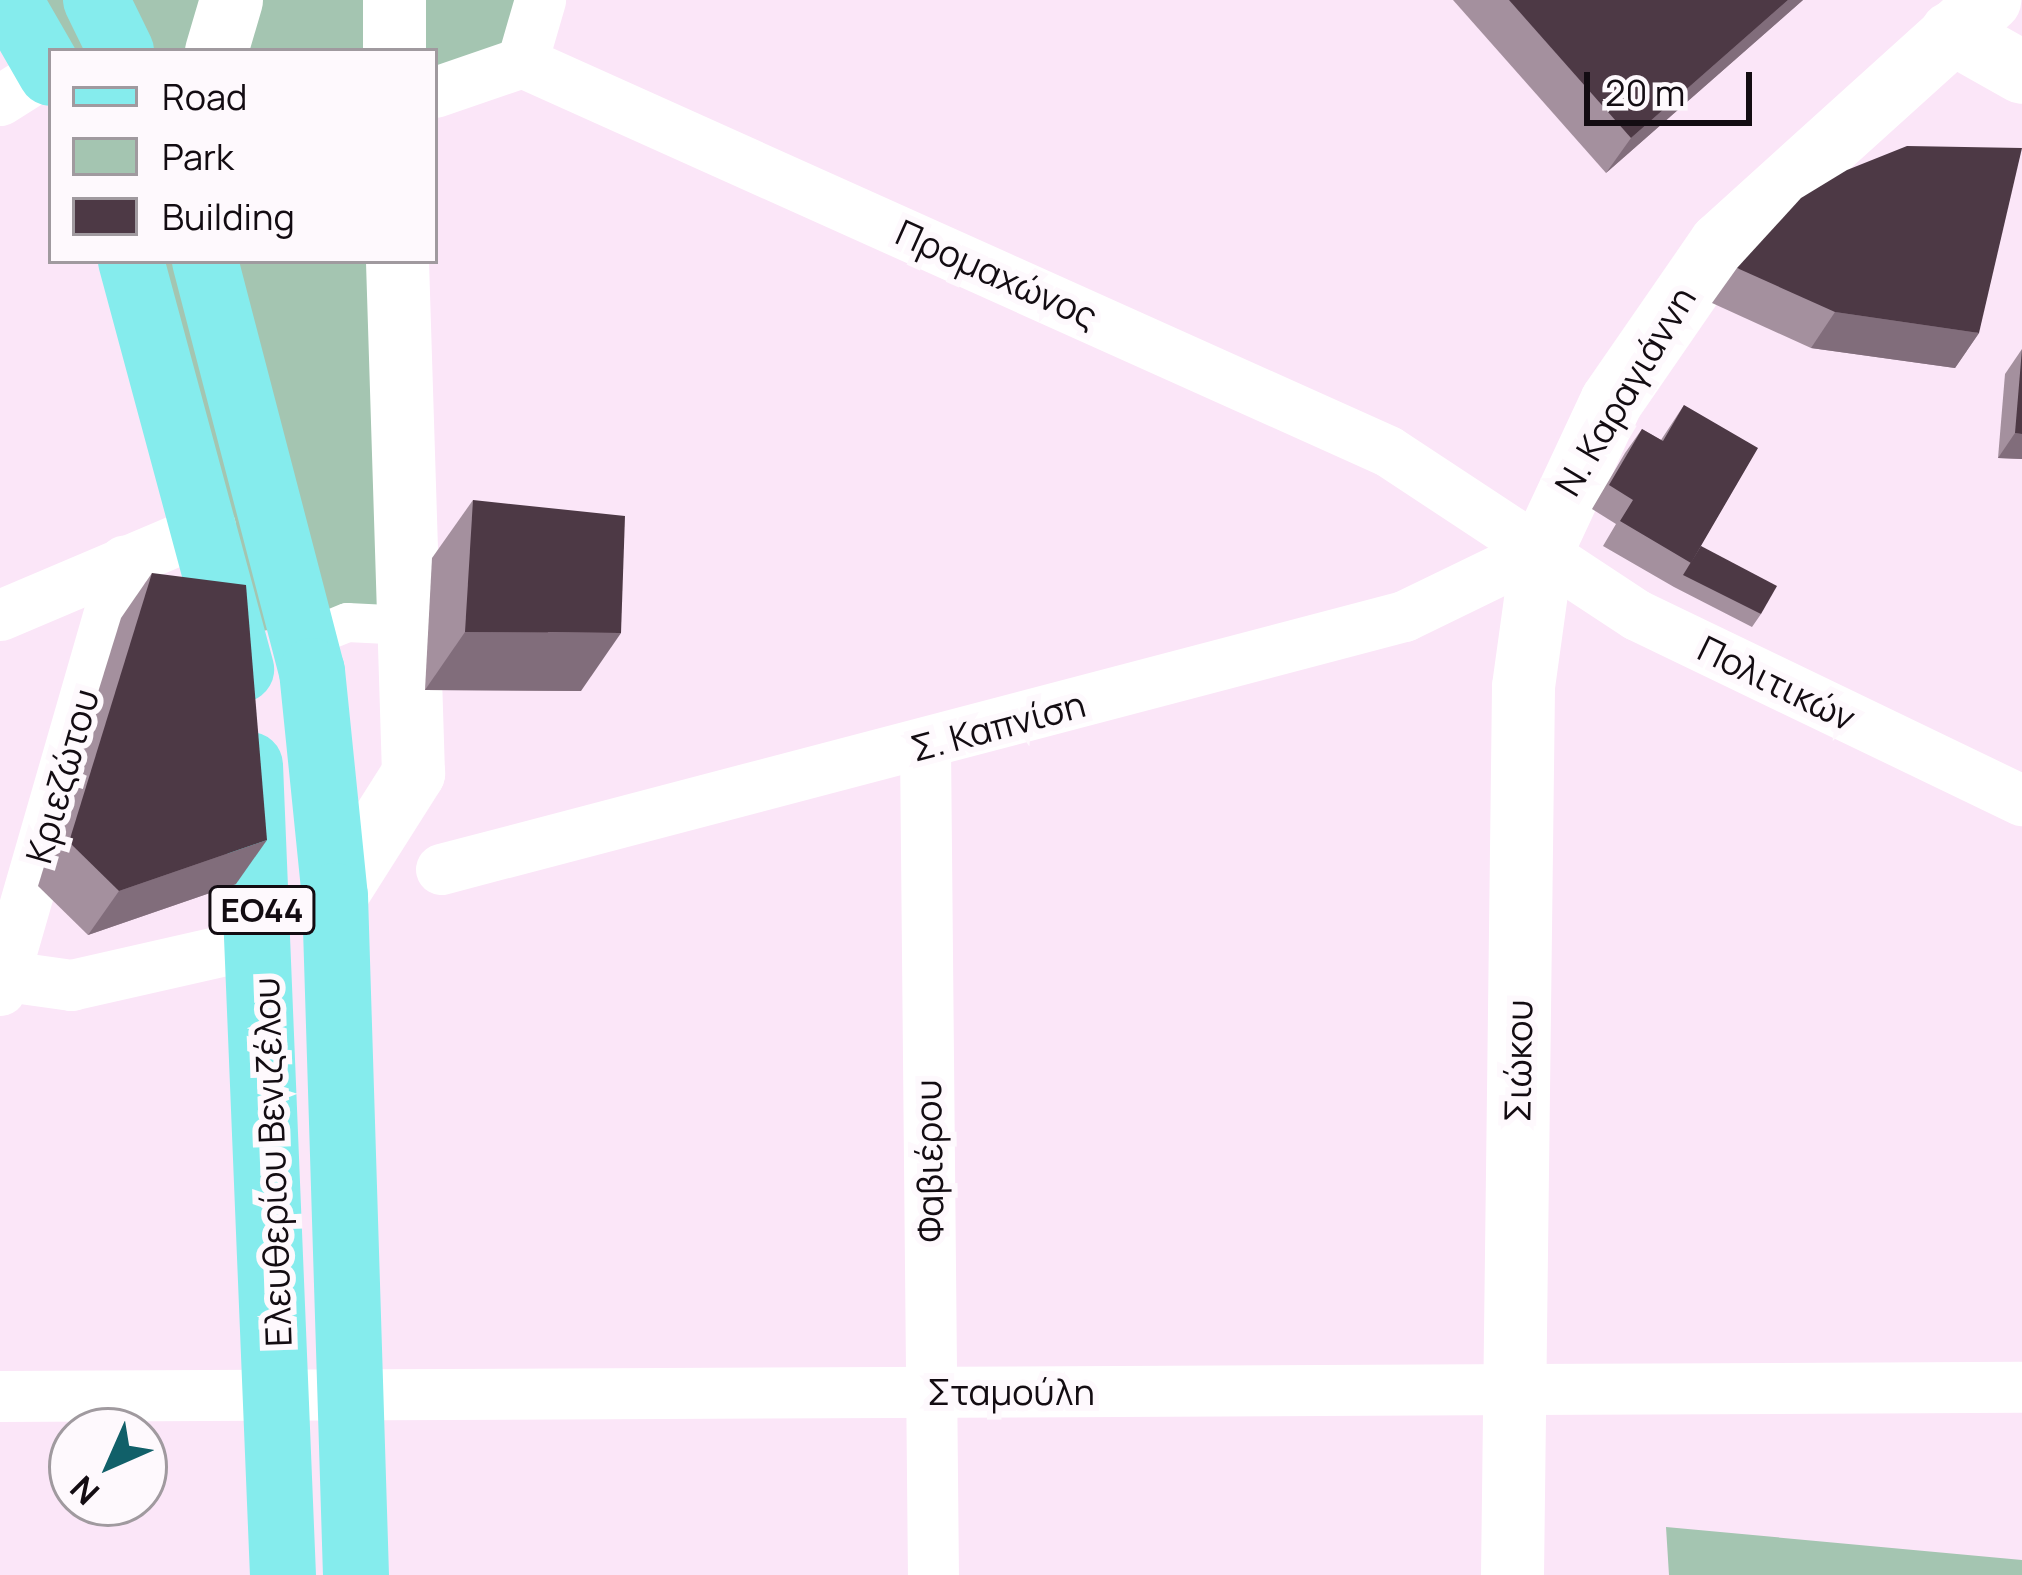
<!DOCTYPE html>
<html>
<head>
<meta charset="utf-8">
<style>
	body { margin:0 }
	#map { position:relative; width:2022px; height:1575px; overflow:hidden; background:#fbe6f8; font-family:Manrope,sans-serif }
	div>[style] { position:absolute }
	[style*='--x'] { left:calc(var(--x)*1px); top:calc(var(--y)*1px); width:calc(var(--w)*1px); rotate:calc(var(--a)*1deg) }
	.green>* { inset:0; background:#a4c5b1 }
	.pedestrian>* { height:39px; margin:-19.5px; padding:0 19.5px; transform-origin:19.5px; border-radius:19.5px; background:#fff }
	.minor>* { height:51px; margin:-25.5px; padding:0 25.5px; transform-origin:25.5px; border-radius:25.5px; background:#fff }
	.tertiary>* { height:63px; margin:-31.5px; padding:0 31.5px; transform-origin:31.5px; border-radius:31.5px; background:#fff }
	.primary>* { height:66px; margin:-33px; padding:0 33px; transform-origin:33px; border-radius:33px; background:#85eced }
	.wall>* { inset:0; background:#a4909e }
	.shaded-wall>* { inset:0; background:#816d7b }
	.building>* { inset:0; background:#4d3945 }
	span { translate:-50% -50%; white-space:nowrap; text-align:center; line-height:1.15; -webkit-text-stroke:12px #fef9fd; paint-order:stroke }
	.shield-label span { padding:3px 9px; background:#fef9fd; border:3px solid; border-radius:9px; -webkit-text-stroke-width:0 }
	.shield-label { font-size:33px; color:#130c12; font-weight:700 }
	.street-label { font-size:36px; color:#130c12 }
	.legend { position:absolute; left:48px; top:48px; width:390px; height:216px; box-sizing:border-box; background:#fef9fd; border:3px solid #a09a9f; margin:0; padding:15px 21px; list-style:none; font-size:36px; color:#130c12 }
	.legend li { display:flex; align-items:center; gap:24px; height:60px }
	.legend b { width:60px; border:3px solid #a09a9f }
	.north { position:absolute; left:48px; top:1407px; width:120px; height:120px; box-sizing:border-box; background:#fef9fd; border:3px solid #a09a9f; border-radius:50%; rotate:225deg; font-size:33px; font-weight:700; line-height:48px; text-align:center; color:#130c12 }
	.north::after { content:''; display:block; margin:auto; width:42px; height:54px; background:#116069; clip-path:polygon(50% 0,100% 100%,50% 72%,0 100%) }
	.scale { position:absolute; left:1584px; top:72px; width:168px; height:54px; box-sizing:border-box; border:6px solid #130c12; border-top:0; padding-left:15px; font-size:36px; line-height:42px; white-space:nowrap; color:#130c12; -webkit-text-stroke:9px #fef9fd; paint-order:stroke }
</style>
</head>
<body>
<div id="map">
	<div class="green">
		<div style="clip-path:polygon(9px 0,545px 0,522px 62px,435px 92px,435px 51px,51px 51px)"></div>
		<div style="clip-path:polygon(131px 261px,397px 261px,402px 606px,234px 636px)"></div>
		<div style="clip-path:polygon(1666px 1527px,2022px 1560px,2022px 1575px,1669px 1575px)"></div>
	</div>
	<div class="pedestrian">
		<div style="--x:315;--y:667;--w:36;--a:-79"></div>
		<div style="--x:322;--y:632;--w:27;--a:-22"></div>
		<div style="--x:347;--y:622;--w:80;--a:2.9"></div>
	</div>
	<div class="minor">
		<div style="--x:522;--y:62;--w:65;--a:-73.8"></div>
		<div style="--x:435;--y:92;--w:92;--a:-19"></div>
		<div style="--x:522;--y:62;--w:949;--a:24.19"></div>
		<div style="--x:1388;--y:451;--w:298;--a:33.4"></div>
		<div style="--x:1637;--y:615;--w:427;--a:25.7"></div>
		<div style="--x:0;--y:100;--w:58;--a:-32.3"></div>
		<div style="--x:0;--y:615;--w:228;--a:-23"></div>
		<div style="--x:925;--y:746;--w:829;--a:89.45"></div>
		<div style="--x:441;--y:869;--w:996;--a:-14.72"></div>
		<div style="--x:1404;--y:616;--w:153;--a:-25.9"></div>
		<div style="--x:0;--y:975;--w:72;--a:8"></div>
		<div style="--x:71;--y:985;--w:198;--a:-12.8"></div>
		<div style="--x:0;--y:990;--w:447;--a:-73.9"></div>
		<div style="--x:0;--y:1396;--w:2022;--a:-0.26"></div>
	</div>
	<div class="tertiary">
		<div style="--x:394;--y:0;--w:51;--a:90"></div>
		<div style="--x:1951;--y:32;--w:81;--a:29.4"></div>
		<div style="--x:216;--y:51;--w:53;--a:-73.6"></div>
		<div style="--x:335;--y:896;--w:146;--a:-57.6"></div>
		<div style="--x:413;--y:773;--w:512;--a:-91.79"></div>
		<div style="--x:1512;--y:1575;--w:889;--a:-89.29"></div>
		<div style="--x:1523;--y:686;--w:138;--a:-82.1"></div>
		<div style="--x:1542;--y:549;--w:163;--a:-65"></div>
		<div style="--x:1611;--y:401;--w:192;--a:-55.4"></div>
		<div style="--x:1720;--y:243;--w:363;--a:-42.1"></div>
	</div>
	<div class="primary">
		<div style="--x:9;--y:0;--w:84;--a:60.1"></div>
		<div style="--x:96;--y:0;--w:57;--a:63.9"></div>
		<div style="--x:131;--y:261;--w:423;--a:74.9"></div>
		<div style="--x:205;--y:261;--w:424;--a:75.4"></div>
		<div style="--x:312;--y:671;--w:226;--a:84.2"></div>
		<div style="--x:335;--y:896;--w:679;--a:88.23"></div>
		<div style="--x:250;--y:765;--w:811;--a:87.67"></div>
	</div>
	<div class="wall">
		<div style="clip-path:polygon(1453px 0,1803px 0,1606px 173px)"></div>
		<div style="clip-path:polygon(1737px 268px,1979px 333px,1955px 368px,1811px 348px,1712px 303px)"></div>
		<div style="clip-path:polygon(2022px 349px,2022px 459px,1998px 458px,2005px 374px)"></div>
		<div style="clip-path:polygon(1684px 405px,1701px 546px,1761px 614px,1752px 627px,1674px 587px,1603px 546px,1616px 524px,1592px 509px,1625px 453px,1642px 429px,1661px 440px)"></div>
		<div style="clip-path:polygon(473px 500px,581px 691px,425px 690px,432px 558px)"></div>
		<div style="clip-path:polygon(152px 573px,236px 884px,88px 935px,38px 886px,121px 618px)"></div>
	</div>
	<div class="shaded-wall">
		<div style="clip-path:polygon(1788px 0,1803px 0,1606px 173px,1631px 138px)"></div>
		<div style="clip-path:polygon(1835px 312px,1979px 333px,1955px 368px,1811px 348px)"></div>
		<div style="clip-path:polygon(2015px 433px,2022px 434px,2022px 459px,1998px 458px)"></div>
		<div style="clip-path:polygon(465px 632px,621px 633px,581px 691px,425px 690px)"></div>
		<div style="clip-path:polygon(267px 840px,236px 884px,88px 935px,119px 891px)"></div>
	</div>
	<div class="building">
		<div style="clip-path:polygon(1509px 0,1788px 0,1631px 138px)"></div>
		<div style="clip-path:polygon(1907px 146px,2022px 148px,1979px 333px,1835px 312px,1737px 268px,1801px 198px,1847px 170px)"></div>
		<div style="clip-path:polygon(2022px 349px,2022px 434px,2015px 433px)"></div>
		<div style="clip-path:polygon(1684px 405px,1758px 448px,1691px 563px,1620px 521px,1633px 500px,1609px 485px,1642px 429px,1663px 441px)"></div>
		<div style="clip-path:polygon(473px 500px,625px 516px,621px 633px,465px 632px)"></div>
		<div style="clip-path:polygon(1701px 546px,1777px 586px,1761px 614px,1683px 575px)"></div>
		<div style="clip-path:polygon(152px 573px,246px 585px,267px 840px,119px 891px,69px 842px)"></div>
	</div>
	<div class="shield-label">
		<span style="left:262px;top:910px">ΕΟ44</span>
	</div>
	<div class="street-label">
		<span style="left:997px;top:274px;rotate:24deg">Προμαχώνος</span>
		<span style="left:1625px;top:391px;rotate:-59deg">Ν. Καραγιάννη</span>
		<span style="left:1777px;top:683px;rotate:26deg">Πολιτικών</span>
		<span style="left:998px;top:726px;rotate:-15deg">Σ. Καπνίση</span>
		<span style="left:62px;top:776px;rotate:-74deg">Κριεζώτου</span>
		<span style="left:1518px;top:1061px;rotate:-89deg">Σιώκου</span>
		<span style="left:929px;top:1161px;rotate:-91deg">Φαβιέρου</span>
		<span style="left:272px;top:1162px;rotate:-92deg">Ελευθερίου Βενιζέλου</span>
		<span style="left:1011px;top:1392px">Σταμούλη</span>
	</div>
	<ul class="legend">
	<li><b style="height:15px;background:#85eced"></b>Road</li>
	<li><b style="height:33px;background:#a4c5b1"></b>Park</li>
	<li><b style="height:33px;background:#4d3945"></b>Building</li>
	</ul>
	<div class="north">N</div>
	<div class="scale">20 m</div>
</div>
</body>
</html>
